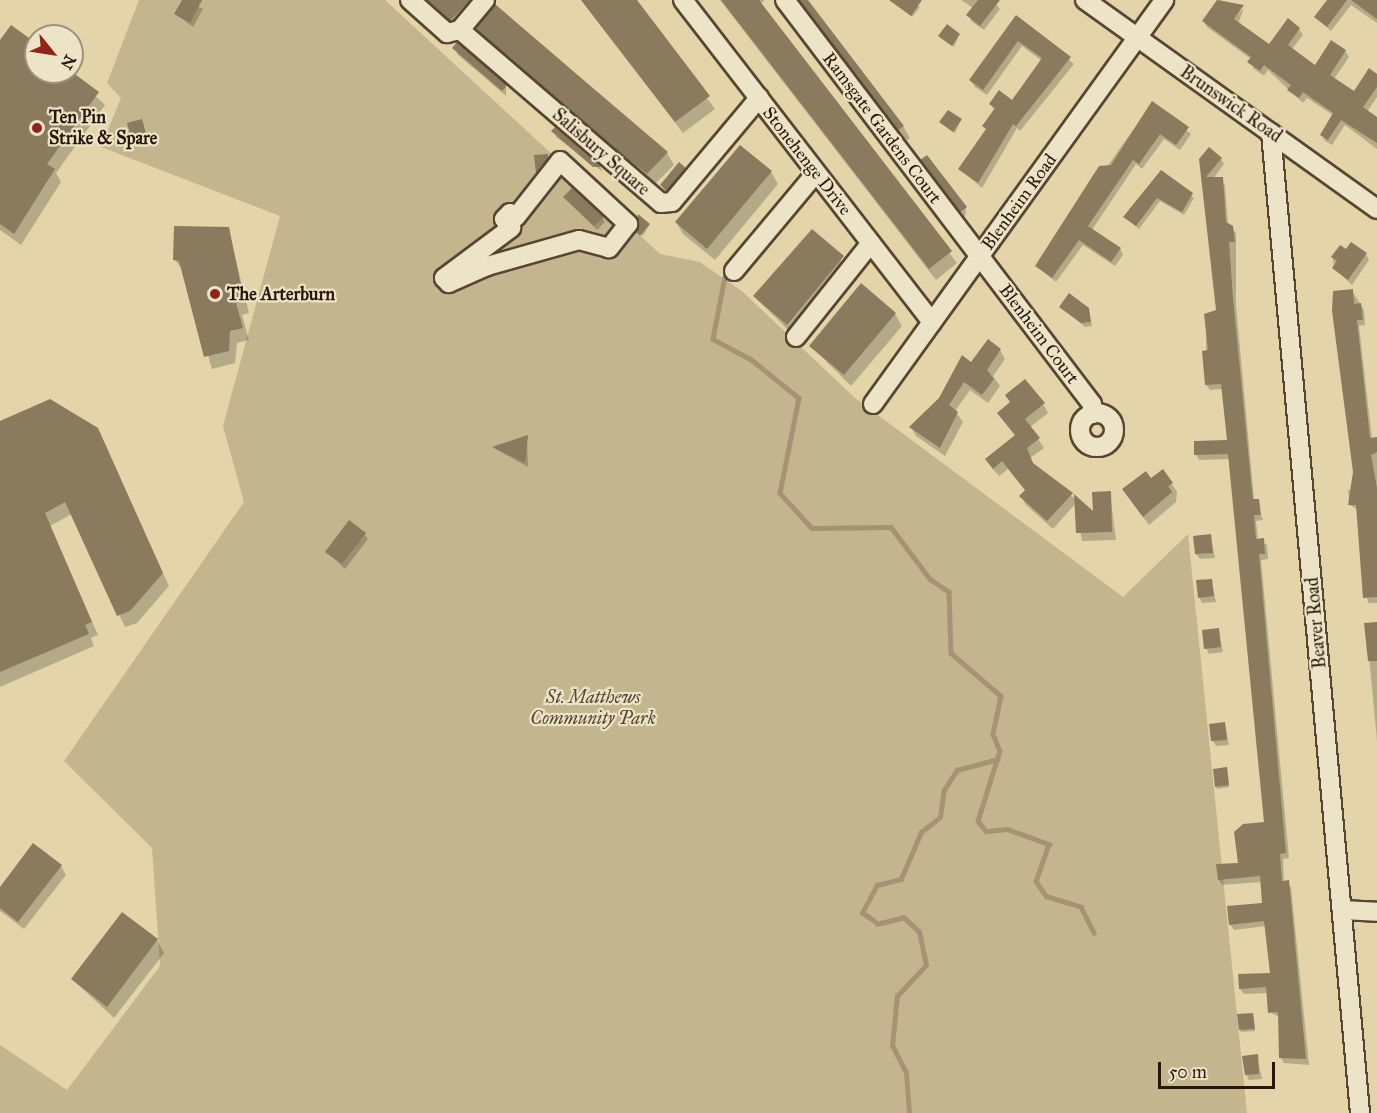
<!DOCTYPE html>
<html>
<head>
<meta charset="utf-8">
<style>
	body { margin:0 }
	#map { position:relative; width:1377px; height:1113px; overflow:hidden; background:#e3d5a9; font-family:"IM FELL Great Primer",serif }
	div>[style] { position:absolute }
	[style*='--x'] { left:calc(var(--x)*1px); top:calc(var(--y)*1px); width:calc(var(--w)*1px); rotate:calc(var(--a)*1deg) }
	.green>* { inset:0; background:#c3b58e }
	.shadow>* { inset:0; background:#0003 }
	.stream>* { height:4.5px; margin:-2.25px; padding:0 2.25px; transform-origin:2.25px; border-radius:2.25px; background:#a49474 }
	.building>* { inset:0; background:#8a7a5e }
	.roads { filter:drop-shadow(2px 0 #584633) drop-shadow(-2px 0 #584633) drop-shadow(0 2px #584633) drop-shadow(0 -2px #584633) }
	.street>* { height:18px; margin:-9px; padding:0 9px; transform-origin:9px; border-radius:9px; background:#ede4c7 }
	.street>.ring { margin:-9px; padding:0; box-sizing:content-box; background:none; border:18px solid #ede4c7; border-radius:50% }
	.dots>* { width:16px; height:16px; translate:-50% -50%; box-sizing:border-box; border:3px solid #ede4c7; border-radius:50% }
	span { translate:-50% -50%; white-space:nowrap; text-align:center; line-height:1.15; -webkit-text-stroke:4.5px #ede4c7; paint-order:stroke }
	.street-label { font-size:18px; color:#29170c }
	.poi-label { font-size:18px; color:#29170c; font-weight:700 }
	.left { translate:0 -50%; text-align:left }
	.park-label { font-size:18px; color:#574633; font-style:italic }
	.north { position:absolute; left:24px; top:24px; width:60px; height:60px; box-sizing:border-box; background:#ede4c7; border:2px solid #9f927c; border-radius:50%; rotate:120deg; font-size:16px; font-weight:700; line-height:24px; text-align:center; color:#29170c }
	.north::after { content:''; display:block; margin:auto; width:21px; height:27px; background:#8f2418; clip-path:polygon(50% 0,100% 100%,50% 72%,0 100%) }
	.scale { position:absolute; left:1158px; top:1062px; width:117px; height:27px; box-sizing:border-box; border:3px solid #29170c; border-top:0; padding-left:8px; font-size:18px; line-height:21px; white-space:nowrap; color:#29170c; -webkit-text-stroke:4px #ede4c7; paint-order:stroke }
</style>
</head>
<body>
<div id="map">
	<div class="green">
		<div style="clip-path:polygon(139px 0,385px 0,660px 254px,700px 262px,743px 292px,855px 398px,1123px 597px,1188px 534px,1247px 1113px,0 1113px,0 1045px,67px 1090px,160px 966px,152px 848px,64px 761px,244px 502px,223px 426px,280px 216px,101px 147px,121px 98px,107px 83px)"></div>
	</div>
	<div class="shadow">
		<div style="clip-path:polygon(184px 0,203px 9px,193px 27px,176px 14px)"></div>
		<div style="clip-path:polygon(423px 0,485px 0,458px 32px)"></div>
		<div style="clip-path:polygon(581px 0,634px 0,715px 109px,683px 133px)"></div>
		<div style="clip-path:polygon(720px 0,765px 0,760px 4px,957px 263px,936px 280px)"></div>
		<div style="clip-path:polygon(806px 0,903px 126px,910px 138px,906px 141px,802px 4px,789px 0)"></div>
		<div style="clip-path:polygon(904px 0,920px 7px,912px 17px,899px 6px)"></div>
		<div style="clip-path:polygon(961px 0,993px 0,1000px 9px,984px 30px,971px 21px,973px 8px)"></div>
		<div style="clip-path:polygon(1219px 0,1243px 6px,1228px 24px,1244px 8px,1238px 24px,1269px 46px,1299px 29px,1303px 35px,1292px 49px,1315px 67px,1332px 42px,1345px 51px,1349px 57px,1334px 79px,1354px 93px,1377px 76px,1377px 97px,1367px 112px,1377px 119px,1377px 149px,1345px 125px,1332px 145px,1325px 141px,1322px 135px,1333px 115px,1307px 98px,1303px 103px,1268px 70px,1264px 76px,1253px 68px,1251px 59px,1207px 27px,1204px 21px)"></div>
		<div style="clip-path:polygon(1329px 0,1377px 0,1377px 23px,1351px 5px,1331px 31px,1316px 17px)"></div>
		<div style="clip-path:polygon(495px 7px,667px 153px,674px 165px,654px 185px,485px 41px,478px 29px)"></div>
		<div style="clip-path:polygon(1016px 17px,1074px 64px,1020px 131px,1017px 128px,982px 188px,960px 169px,987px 131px,984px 126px,994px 110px,991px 104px,1012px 102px,1042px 61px,1022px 46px,987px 95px,975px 87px,971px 81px)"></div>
		<div style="clip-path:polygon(959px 35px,954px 47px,940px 36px)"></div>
		<div style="clip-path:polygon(0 44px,36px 46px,36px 72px,70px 72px,105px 105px,56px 173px,61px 182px,21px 245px,0 230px)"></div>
		<div style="clip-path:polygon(457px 44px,506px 86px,506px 96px,457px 54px)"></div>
		<div style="clip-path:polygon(1152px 103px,1191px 134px,1180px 150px,1164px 139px,1142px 169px,1136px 164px,1092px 230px,1120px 249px,1123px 255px,1115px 266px,1083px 245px,1056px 282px,1037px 266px)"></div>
		<div style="clip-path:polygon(961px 120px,955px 133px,941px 123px)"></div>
		<div style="clip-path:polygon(141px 121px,149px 142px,137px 146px,129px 124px)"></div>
		<div style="clip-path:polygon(555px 129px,600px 167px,603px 172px,556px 137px)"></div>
		<div style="clip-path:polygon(547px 155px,549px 161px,539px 173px,536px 157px)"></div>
		<div style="clip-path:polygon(926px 157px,966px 208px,965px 217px,925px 165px)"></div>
		<div style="clip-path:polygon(1201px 159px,1221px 159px,1224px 164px,1213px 179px,1225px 185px,1228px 225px,1236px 233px,1236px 305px,1254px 499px,1263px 520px,1256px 521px,1258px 540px,1267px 545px,1268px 559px,1261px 560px,1289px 858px,1283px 859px,1284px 882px,1291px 887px,1309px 1065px,1284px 1063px,1281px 1058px,1279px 1017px,1270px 1012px,1268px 993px,1244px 994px,1240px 989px,1271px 974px,1266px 926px,1234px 930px,1230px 924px,1264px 904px,1262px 882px,1222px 885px,1219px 880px,1239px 864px,1265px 823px,1230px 459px,1199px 460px,1196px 454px,1228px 441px,1223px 389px,1210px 390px,1206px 385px,1206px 315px,1217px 312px)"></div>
		<div style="clip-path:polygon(685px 169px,692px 181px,669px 198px,662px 186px)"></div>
		<div style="clip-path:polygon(771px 172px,778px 184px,715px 260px,683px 234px,676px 222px)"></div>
		<div style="clip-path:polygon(1161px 172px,1194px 198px,1184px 215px,1160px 201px,1139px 229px,1125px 217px)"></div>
		<div style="clip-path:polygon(565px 198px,602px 218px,605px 222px,597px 230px)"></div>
		<div style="clip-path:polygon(649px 225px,643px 236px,637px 232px)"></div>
		<div style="clip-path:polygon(228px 228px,249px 313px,242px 315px,249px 340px,237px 343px,235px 363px,212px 369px,184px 272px,175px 260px)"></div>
		<div style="clip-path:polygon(812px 231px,850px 270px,795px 337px,754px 296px)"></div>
		<div style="clip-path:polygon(1366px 254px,1369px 260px,1352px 285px,1334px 268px,1333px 258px)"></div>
		<div style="clip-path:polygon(1352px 291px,1364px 310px,1365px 325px,1359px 326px,1372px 439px,1377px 439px,1377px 603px,1368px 603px,1358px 510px,1350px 505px,1348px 490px,1354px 489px)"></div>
		<div style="clip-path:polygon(1061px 307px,1088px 309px,1092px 326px,1085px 327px)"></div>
		<div style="clip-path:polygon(895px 314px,902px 326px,851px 386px,811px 346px)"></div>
		<div style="clip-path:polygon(1000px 350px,1005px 359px,993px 376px,1000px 386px,988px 403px,970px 390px,955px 411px,963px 422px,945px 456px,916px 436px,911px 427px,972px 364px)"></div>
		<div style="clip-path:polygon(1043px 404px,1048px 413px,1030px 427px,1044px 448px,1030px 458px,1034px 465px,1094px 514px,1110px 493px,1116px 540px,1082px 541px,1076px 503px,1053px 529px,1026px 505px,1021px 496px,1026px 491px,1008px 469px,999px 476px,992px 468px,1016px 437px,999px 414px)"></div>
		<div style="clip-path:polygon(0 422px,97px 429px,169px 586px,137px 623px,125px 627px,72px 514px,50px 526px,98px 635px,91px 638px,94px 646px,0 687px)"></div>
		<div style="clip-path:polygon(527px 437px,528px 467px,494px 448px)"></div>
		<div style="clip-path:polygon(1163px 471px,1177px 492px,1176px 502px,1149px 525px,1129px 498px)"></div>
		<div style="clip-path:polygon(364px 534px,368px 539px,345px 569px,327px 552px)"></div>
		<div style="clip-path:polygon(1210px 535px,1215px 558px,1200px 559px,1196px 554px)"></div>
		<div style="clip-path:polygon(1211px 580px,1216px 602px,1202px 603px,1199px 597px)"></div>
		<div style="clip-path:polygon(1377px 623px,1377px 740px,1366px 625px)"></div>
		<div style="clip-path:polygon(1218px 629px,1223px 652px,1209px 654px,1206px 648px)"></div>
		<div style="clip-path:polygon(1225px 724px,1229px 745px,1216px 746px,1213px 741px)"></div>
		<div style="clip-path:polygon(1227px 771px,1229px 787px,1217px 789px,1216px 786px)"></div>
		<div style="clip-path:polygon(61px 866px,66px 875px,24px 929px,0 911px,0 889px)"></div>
		<div style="clip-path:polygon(157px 940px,164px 953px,114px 1018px,72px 979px)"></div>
		<div style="clip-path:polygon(1253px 1016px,1255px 1031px,1241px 1032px,1240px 1030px)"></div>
		<div style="clip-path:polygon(1257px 1056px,1262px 1079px,1249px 1080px,1246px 1074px)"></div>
	</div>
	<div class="stream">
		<div style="--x:725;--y:277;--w:63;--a:101"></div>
		<div style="--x:713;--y:339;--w:44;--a:28.3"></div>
		<div style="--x:752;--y:360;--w:60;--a:39"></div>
		<div style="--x:799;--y:398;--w:97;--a:101.3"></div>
		<div style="--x:780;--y:493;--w:47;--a:47.6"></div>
		<div style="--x:812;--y:528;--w:79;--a:-0.7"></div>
		<div style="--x:891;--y:527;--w:65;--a:53.1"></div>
		<div style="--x:930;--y:579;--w:23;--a:34"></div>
		<div style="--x:949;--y:592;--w:61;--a:88.1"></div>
		<div style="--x:951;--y:653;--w:66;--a:40.7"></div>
		<div style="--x:1001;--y:696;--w:39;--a:102"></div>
		<div style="--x:993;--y:734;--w:18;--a:68"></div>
		<div style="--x:1000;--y:751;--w:73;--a:107.4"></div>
		<div style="--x:978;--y:821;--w:13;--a:51"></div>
		<div style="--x:986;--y:831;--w:21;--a:-5"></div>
		<div style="--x:1007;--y:829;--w:45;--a:19.7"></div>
		<div style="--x:1049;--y:844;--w:39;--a:109"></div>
		<div style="--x:1036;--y:881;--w:18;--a:56"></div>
		<div style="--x:1046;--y:896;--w:37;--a:17"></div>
		<div style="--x:1081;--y:907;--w:29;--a:63"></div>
		<div style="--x:909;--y:1113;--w:40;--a:-94.3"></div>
		<div style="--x:906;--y:1073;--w:30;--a:-117"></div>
		<div style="--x:892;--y:1046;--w:50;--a:-84.3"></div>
		<div style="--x:897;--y:996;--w:42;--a:-46.9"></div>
		<div style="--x:926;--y:965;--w:34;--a:-102"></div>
		<div style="--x:919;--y:932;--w:21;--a:-137"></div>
		<div style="--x:904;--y:918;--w:27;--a:167"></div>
		<div style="--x:878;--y:924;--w:19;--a:-145"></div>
		<div style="--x:862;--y:913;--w:32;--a:-62"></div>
		<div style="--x:877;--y:885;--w:25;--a:-14"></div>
		<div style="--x:901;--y:879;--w:51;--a:-66.9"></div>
		<div style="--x:921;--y:832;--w:24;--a:-38"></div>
		<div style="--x:940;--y:817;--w:27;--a:-82"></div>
		<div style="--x:944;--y:790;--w:24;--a:-57"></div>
		<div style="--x:957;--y:770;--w:42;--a:-15"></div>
	</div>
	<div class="building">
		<div style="clip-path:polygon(182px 0,202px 0,190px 23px,174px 14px)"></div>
		<div style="clip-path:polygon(427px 0,470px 0,450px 21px)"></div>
		<div style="clip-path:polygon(581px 0,637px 0,710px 96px,675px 122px)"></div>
		<div style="clip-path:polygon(721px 0,759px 0,952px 251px,929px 269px)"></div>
		<div style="clip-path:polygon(799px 0,808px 0,904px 126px,898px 130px)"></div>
		<div style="clip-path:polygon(889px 0,922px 0,911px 16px)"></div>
		<div style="clip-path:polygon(978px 0,1000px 0,980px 26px,966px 15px)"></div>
		<div style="clip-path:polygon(1217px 0,1244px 5px,1234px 19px,1269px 44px,1288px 18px,1300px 28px,1288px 45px,1315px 65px,1331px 40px,1346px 50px,1330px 75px,1354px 91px,1369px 68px,1377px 74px,1377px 87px,1363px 107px,1377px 117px,1377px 143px,1341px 120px,1328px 140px,1320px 135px,1333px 113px,1303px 92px,1299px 98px,1287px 90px,1291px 85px,1264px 65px,1260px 71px,1247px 62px,1251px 57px,1202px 21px)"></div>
		<div style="clip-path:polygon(1327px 0,1347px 0,1327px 27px,1314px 17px)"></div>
		<div style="clip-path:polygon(1351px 0,1377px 0,1377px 19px)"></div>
		<div style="clip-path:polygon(495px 4px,587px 83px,668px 152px,647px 174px,620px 153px,476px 29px)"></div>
		<div style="clip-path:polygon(1016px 15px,1071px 57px,1016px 126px,1013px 124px,978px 183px,958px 169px,986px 129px,982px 126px,995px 108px,989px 104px,999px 90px,1012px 100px,1042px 58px,1018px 41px,983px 90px,969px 80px)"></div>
		<div style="clip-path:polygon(947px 24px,960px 34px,952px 46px,938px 36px)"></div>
		<div style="clip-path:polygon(11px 25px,36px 43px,36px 72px,72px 72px,99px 92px,47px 164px,55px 169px,14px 234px,0 224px,0 40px)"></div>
		<div style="clip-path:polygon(457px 42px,507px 85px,502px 91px,452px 48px)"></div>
		<div style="clip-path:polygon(1152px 101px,1189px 127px,1176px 145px,1160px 134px,1139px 164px,1133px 160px,1088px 226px,1121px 248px,1111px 262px,1079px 240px,1052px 278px,1035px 266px,1099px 166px,1111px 165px)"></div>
		<div style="clip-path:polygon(948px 110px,962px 119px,953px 132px,939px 122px)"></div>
		<div style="clip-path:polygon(142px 119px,147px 137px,132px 141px,127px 123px)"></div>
		<div style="clip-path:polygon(555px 127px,601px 167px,593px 167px,551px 131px)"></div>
		<div style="clip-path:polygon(740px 145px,772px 171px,707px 249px,675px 222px)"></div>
		<div style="clip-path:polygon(1209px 147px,1222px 158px,1206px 177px,1223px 177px,1226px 222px,1233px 226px,1235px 242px,1229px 242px,1233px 298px,1252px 491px,1253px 499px,1259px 499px,1261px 515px,1254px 515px,1256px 539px,1264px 538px,1265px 554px,1259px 554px,1286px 853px,1280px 854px,1282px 881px,1289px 880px,1306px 1059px,1279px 1058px,1278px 1012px,1268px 1013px,1266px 987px,1239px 989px,1238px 974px,1270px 973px,1264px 921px,1229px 925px,1227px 906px,1262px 903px,1260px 876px,1218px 880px,1216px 864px,1238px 863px,1234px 832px,1243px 824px,1264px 822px,1228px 454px,1194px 455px,1194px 441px,1227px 440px,1221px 384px,1205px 385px,1202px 351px,1208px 350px,1204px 314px,1216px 310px,1199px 159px)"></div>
		<div style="clip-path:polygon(548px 154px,548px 158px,536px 173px,534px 155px)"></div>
		<div style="clip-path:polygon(927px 155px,967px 207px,960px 212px,920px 160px)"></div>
		<div style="clip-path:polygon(679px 162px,686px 168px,667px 191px,660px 185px)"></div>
		<div style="clip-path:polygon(1161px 170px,1193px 193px,1182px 212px,1157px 198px,1136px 226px,1123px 217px)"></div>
		<div style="clip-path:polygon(572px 188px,604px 217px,594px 226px,563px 197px)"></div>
		<div style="clip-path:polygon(638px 214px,650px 224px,640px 236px,636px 232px)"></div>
		<div style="clip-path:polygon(174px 226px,229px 227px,244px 301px,236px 303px,243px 328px,230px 331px,229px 351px,204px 357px,179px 261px,173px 260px)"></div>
		<div style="clip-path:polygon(812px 229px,844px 256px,787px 325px,753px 296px)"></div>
		<div style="clip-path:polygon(1351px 242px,1367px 253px,1348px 280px,1332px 268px,1337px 261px,1331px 257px,1340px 245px,1346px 249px)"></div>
		<div style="clip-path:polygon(861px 283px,896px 313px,844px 375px,809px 346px)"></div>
		<div style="clip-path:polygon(1353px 289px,1354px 304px,1361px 303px,1363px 320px,1357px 320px,1370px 438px,1377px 437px,1377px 452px,1371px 455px,1377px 488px,1377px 597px,1363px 598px,1356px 505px,1348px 505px,1353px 472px,1332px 311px,1333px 291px)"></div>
		<div style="clip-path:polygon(1069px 293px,1089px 308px,1091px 322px,1081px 323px,1059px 307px)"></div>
		<div style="clip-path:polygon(988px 339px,1001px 349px,987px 370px,994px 379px,982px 395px,964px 382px,949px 405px,958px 412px,940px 448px,909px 427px,939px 398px,962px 355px,971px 362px)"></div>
		<div style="clip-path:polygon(1025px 379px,1045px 403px,1025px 419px,1040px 438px,1027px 448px,1033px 463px,1073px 493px,1047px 521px,1019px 496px,1025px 490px,1002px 461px,993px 469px,985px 459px,1015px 435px,997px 413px,1010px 402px,1005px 395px)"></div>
		<div style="clip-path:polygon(50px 399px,98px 428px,163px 573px,130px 611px,117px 616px,65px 502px,45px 513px,92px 622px,85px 625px,89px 634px,0 672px,0 421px)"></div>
		<div style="clip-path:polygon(528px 435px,525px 463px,492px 447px)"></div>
		<div style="clip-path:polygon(1163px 469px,1173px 483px,1168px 486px,1172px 492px,1143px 517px,1122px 489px,1146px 471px,1151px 478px)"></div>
		<div style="clip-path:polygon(1111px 491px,1112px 532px,1076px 533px,1074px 494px,1093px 511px,1092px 492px)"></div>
		<div style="clip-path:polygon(349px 520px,366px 533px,342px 564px,325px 552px)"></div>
		<div style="clip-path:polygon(1211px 534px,1213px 553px,1195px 554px,1193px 536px)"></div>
		<div style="clip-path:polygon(1212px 579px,1214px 596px,1198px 598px,1196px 580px)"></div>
		<div style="clip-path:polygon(1377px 622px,1377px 661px,1368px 661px,1364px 623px)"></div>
		<div style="clip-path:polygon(1219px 628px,1221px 647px,1204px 649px,1202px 630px)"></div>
		<div style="clip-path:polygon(1225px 722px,1227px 740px,1211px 741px,1209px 724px)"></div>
		<div style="clip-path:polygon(1227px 767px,1229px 785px,1215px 787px,1213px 769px)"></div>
		<div style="clip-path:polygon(33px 843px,62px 865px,18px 922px,0 908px,0 887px)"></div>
		<div style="clip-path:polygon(122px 912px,158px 939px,107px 1007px,71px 979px)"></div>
		<div style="clip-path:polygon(1253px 1013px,1255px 1029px,1239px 1030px,1237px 1014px)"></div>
		<div style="clip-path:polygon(1258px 1054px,1259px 1074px,1245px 1075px,1242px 1056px)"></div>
	</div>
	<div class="roads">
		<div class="street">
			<div style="--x:410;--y:0;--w:50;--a:41.7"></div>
			<div style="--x:447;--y:33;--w:13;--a:-13"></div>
			<div style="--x:485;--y:0;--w:39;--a:130"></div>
			<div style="--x:460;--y:30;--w:265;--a:40.7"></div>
			<div style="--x:661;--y:203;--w:11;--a:-5"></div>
			<div style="--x:672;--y:202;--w:136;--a:-50.1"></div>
			<div style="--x:683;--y:0;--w:407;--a:52.3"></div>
			<div style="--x:785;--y:0;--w:507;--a:52.77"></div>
			<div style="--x:1092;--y:404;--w:10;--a:84"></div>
			<div style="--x:1085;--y:0;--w:359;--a:35.6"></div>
			<div style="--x:1271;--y:133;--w:984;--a:84.81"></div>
			<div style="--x:560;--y:161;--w:93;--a:42.8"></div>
			<div style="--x:628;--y:224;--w:31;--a:128"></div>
			<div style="--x:609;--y:248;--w:31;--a:-165"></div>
			<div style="--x:579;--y:240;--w:96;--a:164.2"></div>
			<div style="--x:487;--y:266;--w:42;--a:155.9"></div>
			<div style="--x:449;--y:283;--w:7;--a:-135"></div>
			<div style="--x:444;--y:278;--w:84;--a:-36.7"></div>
			<div style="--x:511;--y:228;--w:11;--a:-128"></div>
			<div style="--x:504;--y:219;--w:8;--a:-45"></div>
			<div style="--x:510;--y:213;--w:7;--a:34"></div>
			<div style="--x:516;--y:217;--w:71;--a:-51.8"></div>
			<div style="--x:734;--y:271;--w:128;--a:-50.1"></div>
			<div style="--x:796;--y:337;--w:120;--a:-51.4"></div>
			<div style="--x:873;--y:404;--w:498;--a:-54.2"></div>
			<div class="ring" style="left:1080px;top:413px;width:16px;height:16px"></div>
			<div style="--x:1342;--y:910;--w:35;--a:3"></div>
		</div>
	</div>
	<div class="dots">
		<div style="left:37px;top:128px;background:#8f2418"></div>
		<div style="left:215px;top:294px;background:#8f2418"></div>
	</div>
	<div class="street-label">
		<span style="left:1231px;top:104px;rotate:35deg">Brunswick Road</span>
		<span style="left:882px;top:128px;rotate:53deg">Ramsgate Gardens Court</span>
		<span style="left:601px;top:152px;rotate:41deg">Salisbury Square</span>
		<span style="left:807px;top:161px;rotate:52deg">Stonehenge Drive</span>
		<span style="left:1019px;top:202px;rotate:-54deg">Blenheim Road</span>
		<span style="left:1039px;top:334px;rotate:53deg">Blenheim Court</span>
		<span style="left:1316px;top:623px;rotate:-95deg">Beaver Road</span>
	</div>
	<div class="poi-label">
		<span class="left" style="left:49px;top:128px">Ten Pin<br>Strike &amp; Spare</span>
		<span class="left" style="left:227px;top:294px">The Arterburn</span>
	</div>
	<div class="park-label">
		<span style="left:593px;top:708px">St. Matthews<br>Community Park</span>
	</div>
	<div class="north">N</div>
	<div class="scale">50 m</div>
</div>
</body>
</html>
